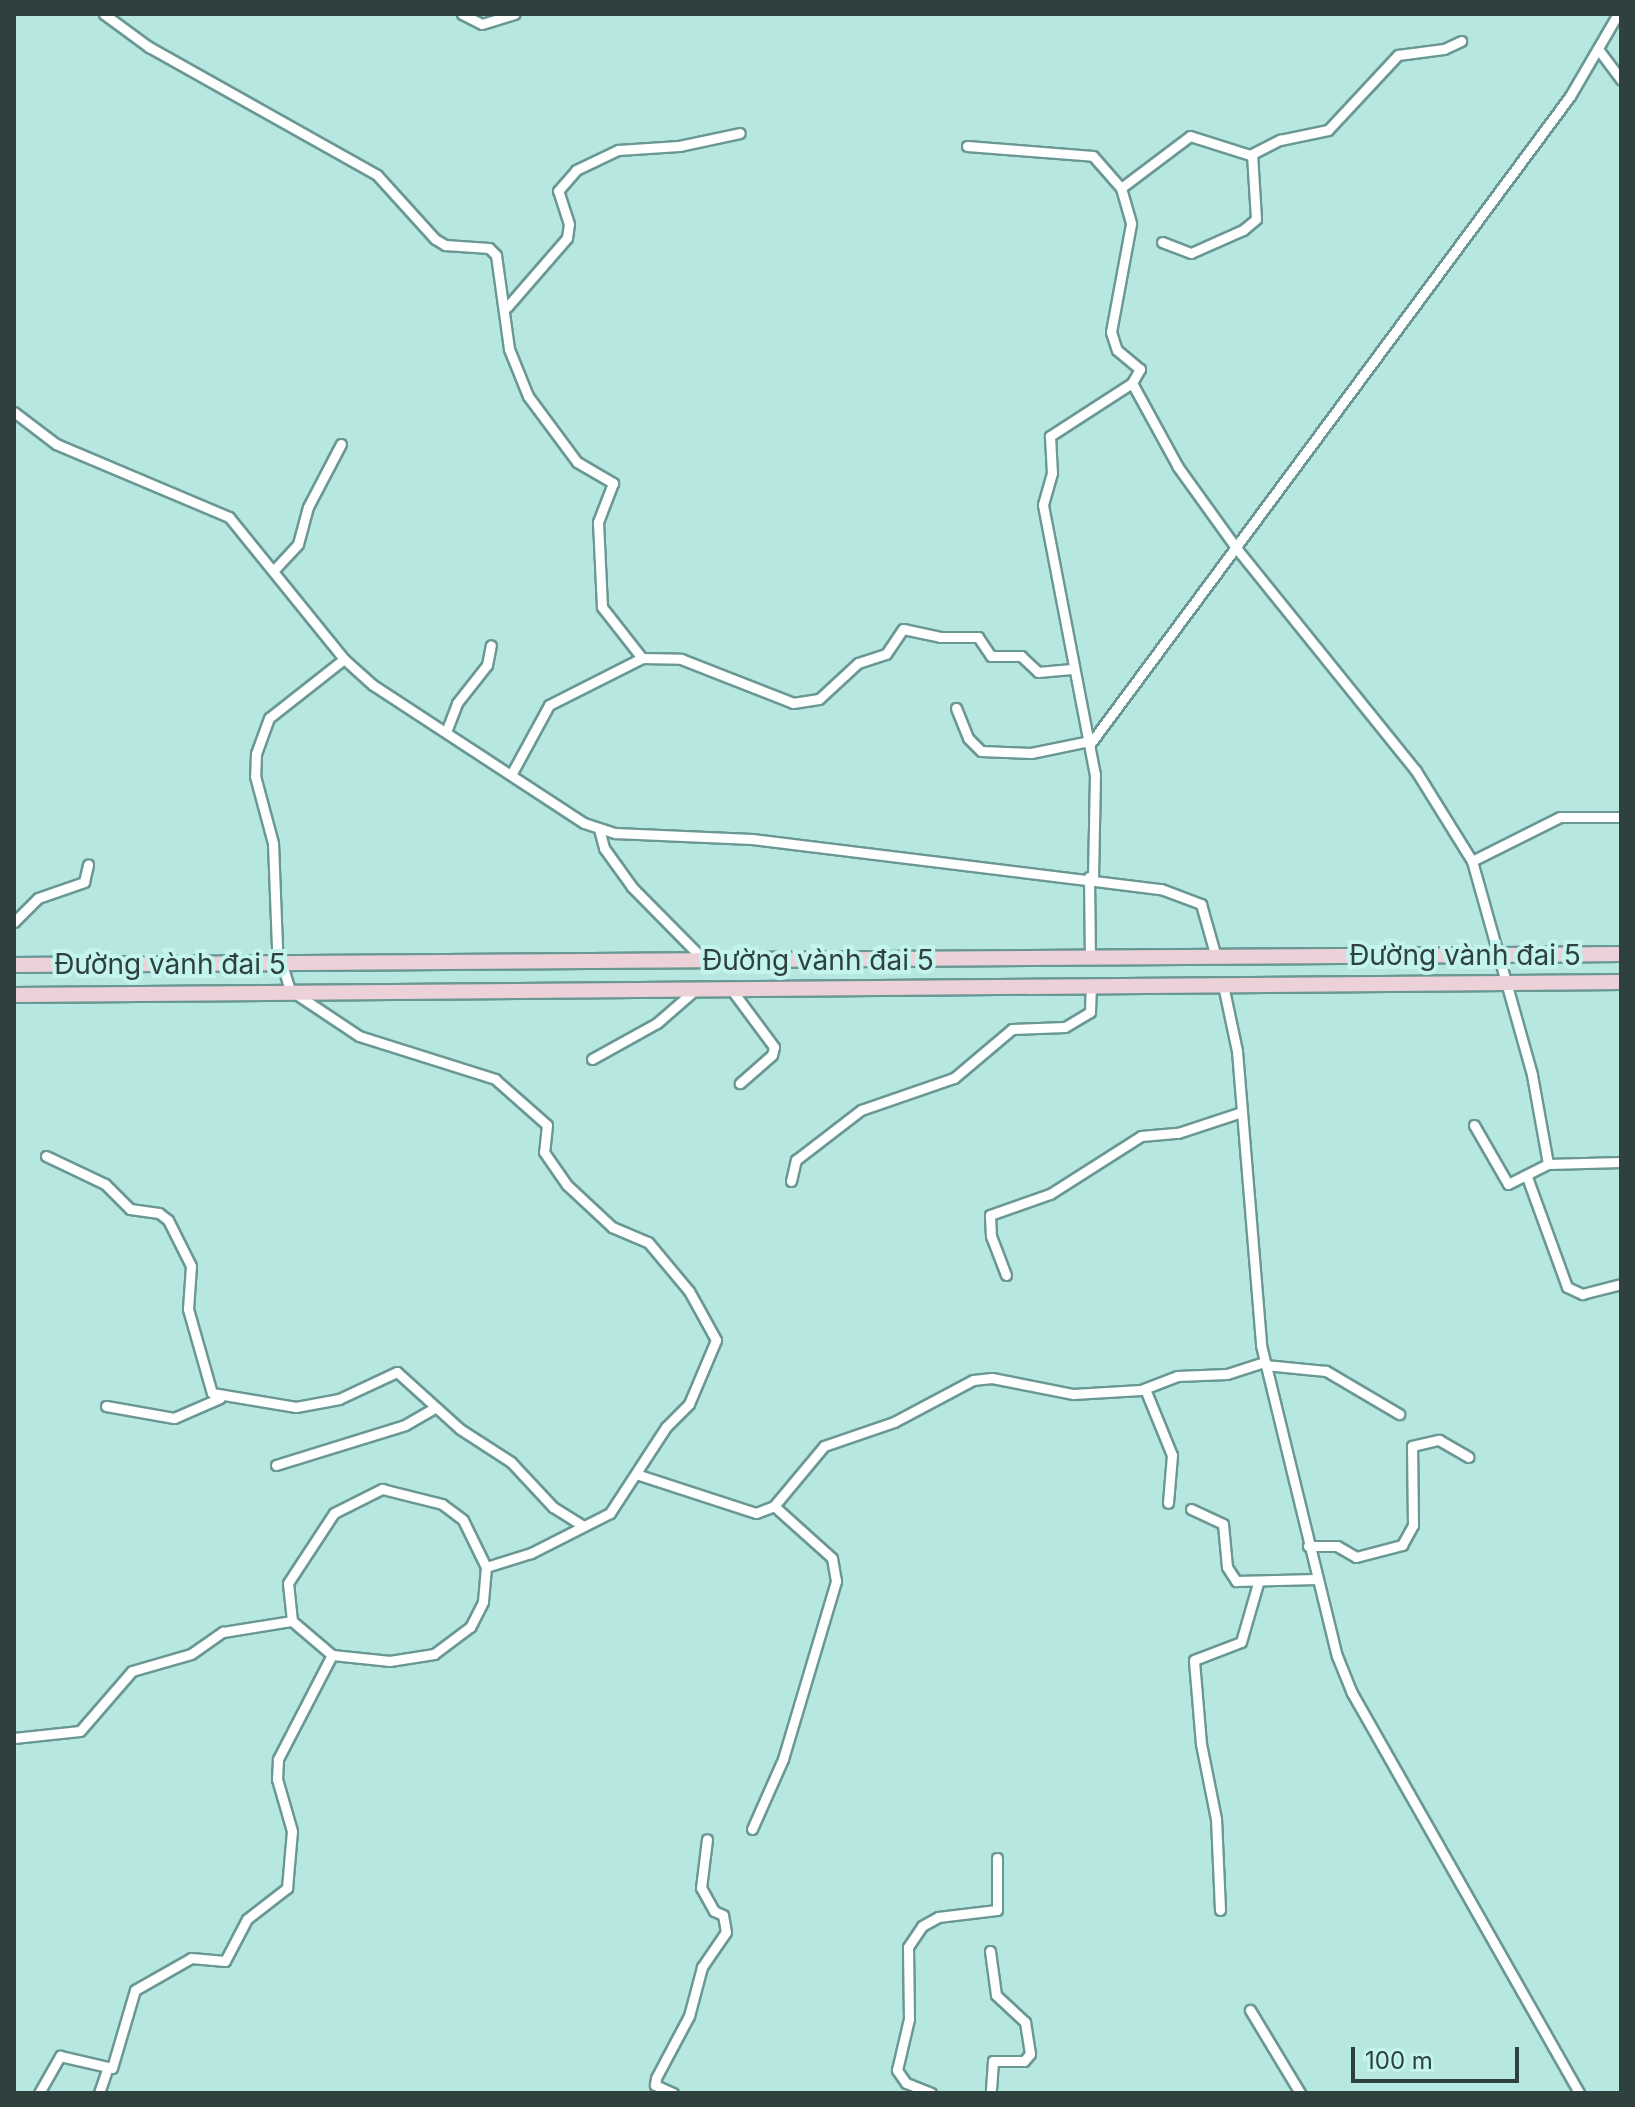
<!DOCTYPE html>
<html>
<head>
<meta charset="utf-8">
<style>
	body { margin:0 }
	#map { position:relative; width:1635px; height:2107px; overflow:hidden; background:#b6e7e1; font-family:Inter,sans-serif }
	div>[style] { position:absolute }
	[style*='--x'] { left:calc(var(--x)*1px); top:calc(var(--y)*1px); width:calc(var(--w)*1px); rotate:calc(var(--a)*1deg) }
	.roads { filter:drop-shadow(2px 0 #6a9894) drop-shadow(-2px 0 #6a9894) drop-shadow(0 2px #6a9894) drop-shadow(0 -2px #6a9894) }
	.street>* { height:9px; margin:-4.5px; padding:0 4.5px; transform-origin:4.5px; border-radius:4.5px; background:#fff }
	.secondary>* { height:14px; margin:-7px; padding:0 7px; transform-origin:7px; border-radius:7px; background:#ecd2d8 }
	span { translate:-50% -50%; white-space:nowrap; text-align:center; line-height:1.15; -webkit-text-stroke:8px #c3f4ee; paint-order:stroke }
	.street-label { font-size:28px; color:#2e413f }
	.frame { position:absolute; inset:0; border:16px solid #2e413f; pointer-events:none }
	.scale { position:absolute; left:1351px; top:2047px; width:168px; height:36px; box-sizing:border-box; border:4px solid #2e413f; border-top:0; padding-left:10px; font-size:24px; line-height:28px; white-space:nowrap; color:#2e413f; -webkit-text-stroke:6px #c3f4ee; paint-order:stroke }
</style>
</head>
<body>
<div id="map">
	<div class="roads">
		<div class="street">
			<div style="--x:104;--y:14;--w:56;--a:36.3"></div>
			<div style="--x:149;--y:47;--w:261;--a:29.3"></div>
			<div style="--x:377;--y:175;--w:86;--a:47.8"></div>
			<div style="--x:435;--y:239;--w:12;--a:31"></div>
			<div style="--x:445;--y:245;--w:44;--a:3.9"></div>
			<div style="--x:489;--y:248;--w:10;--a:45"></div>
			<div style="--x:496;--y:255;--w:95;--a:82.1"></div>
			<div style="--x:509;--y:349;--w:51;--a:68"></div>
			<div style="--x:528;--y:396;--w:82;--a:53.4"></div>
			<div style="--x:577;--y:462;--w:42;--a:30.3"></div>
			<div style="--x:613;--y:483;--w:42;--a:111"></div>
			<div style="--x:598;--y:522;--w:85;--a:87.3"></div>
			<div style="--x:602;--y:607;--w:65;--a:51.9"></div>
			<div style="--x:462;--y:14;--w:22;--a:27"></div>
			<div style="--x:482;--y:24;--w:34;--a:-17"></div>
			<div style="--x:1598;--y:49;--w:38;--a:53"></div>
			<div style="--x:967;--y:146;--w:126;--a:4.5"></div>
			<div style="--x:1093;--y:156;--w:43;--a:48.8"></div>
			<div style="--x:1121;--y:188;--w:37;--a:74"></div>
			<div style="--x:1131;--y:224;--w:110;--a:100.5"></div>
			<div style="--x:1111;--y:332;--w:19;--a:72"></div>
			<div style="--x:1117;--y:350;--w:30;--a:40"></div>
			<div style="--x:1140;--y:369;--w:16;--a:120"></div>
			<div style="--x:1132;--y:383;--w:98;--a:147.1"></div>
			<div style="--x:1050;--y:436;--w:37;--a:87"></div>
			<div style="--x:1052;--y:473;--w:33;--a:106"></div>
			<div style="--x:1043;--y:505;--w:274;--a:79.1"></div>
			<div style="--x:1095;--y:774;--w:104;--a:91.1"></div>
			<div style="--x:1121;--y:188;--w:86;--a:-37"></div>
			<div style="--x:1190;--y:136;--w:63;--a:17.6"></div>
			<div style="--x:1250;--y:155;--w:34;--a:-27"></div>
			<div style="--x:1280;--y:140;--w:49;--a:-11.8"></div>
			<div style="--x:1328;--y:130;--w:103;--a:-47"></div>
			<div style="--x:1398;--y:55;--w:46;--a:-7.4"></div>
			<div style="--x:1444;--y:49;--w:19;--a:-25"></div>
			<div style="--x:1162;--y:242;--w:31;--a:21"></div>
			<div style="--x:1191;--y:253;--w:57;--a:-23.9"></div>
			<div style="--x:1243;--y:230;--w:17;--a:-40"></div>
			<div style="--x:1256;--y:219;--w:65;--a:-93.5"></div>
			<div style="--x:507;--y:307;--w:91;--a:-49"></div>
			<div style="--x:567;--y:238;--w:14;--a:-82"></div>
			<div style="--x:569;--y:224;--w:35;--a:-108"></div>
			<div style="--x:558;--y:191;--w:28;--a:-49"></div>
			<div style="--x:576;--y:170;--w:47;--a:-25.5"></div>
			<div style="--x:618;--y:150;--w:61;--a:-3.8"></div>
			<div style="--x:679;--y:146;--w:62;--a:-12"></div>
			<div style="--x:1132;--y:383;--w:96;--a:61.3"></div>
			<div style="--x:1178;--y:467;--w:101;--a:54.3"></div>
			<div style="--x:1237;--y:549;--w:285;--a:51.1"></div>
			<div style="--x:1416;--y:771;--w:106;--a:58.1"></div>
			<div style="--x:1472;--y:861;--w:222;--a:74.3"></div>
			<div style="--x:1532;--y:1075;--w:90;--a:79.8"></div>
			<div style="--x:14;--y:412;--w:53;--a:37.3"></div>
			<div style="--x:56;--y:444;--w:188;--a:22.9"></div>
			<div style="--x:229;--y:517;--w:183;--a:51"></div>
			<div style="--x:344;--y:659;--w:39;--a:42"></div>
			<div style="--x:373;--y:685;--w:252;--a:33.2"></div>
			<div style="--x:584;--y:823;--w:33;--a:18"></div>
			<div style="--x:615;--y:833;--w:137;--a:2.5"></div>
			<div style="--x:752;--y:839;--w:412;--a:7"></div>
			<div style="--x:1161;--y:889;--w:43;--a:20.6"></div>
			<div style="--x:1201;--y:904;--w:55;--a:74.2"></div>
			<div style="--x:274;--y:570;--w:35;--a:-47"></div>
			<div style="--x:298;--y:544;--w:38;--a:-75"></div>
			<div style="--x:308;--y:507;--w:71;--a:-62.4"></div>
			<div style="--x:344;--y:659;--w:95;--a:141.8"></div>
			<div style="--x:269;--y:718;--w:37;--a:110"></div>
			<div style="--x:256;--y:753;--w:23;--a:92"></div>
			<div style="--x:255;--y:776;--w:69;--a:75"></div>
			<div style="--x:273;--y:843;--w:106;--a:87.8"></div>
			<div style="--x:277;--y:949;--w:43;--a:72.4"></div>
			<div style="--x:290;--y:990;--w:83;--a:33.7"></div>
			<div style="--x:359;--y:1036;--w:143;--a:17.5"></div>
			<div style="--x:495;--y:1079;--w:69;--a:41.5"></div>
			<div style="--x:547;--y:1125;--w:27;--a:96"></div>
			<div style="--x:544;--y:1152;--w:40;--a:55.1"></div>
			<div style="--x:567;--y:1185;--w:62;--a:43"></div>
			<div style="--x:612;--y:1227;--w:39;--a:23"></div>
			<div style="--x:648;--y:1242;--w:64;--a:50.1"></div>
			<div style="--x:689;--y:1291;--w:56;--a:61.1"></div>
			<div style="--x:716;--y:1340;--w:69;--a:112.9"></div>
			<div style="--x:689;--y:1404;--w:33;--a:135"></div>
			<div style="--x:666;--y:1427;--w:103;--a:123.1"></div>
			<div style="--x:610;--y:1513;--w:89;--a:153.1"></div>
			<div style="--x:531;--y:1553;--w:47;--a:162.7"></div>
			<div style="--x:956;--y:708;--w:32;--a:68"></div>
			<div style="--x:968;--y:738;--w:18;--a:45"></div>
			<div style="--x:981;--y:751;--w:50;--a:2.3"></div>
			<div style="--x:1031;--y:753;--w:59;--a:-11.7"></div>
			<div style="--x:446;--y:732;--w:31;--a:-69"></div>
			<div style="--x:457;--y:703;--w:48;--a:-51.7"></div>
			<div style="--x:487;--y:665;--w:20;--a:-79"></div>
			<div style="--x:1090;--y:744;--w:806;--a:-53.47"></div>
			<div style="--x:1570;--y:96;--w:95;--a:-59.7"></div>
			<div style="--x:512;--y:773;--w:77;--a:-61.4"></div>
			<div style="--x:549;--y:705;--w:104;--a:-26.8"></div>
			<div style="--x:642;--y:658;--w:39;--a:1"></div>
			<div style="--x:681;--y:659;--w:120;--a:21.4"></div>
			<div style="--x:793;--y:703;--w:26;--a:-9"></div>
			<div style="--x:819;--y:699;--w:53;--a:-42.7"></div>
			<div style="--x:858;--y:663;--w:29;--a:-18"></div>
			<div style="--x:886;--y:654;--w:30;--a:-56"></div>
			<div style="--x:903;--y:629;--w:38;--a:12"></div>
			<div style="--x:940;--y:637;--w:38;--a:0"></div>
			<div style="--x:978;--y:637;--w:23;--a:56"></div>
			<div style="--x:991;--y:656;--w:30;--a:0"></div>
			<div style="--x:1021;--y:656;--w:23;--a:43"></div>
			<div style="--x:1038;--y:672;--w:34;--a:-5"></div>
			<div style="--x:599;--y:829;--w:20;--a:75"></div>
			<div style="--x:604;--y:848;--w:48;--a:54.3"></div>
			<div style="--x:632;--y:887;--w:104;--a:45.4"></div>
			<div style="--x:1472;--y:861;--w:98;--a:-26.6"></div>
			<div style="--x:1560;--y:817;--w:61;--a:0"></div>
			<div style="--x:1089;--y:877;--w:81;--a:89.3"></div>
			<div style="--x:14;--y:922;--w:34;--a:-45"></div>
			<div style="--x:38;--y:898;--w:49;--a:-19.2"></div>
			<div style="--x:84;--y:882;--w:18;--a:-77"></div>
			<div style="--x:1223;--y:985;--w:67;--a:78"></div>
			<div style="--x:1237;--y:1051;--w:295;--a:85.3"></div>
			<div style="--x:1261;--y:1345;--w:320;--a:76.3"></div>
			<div style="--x:1337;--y:1656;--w:40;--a:68"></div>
			<div style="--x:1352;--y:1693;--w:460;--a:60.4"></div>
			<div style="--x:731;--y:989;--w:72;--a:53.4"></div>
			<div style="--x:774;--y:1047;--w:8;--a:104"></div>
			<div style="--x:772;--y:1055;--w:43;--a:138.8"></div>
			<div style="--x:592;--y:1059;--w:74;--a:-29"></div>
			<div style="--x:657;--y:1023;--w:50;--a:-41"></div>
			<div style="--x:1474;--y:1125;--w:68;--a:60"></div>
			<div style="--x:1508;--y:1184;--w:45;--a:-26.6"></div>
			<div style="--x:1548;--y:1164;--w:73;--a:-1.6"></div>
			<div style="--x:46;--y:1156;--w:65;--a:25.4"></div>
			<div style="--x:105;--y:1184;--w:35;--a:45"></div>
			<div style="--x:130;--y:1209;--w:29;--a:8"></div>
			<div style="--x:159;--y:1213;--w:11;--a:38"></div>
			<div style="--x:168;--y:1220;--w:51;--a:63.4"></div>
			<div style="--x:191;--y:1266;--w:43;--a:94"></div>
			<div style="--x:188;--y:1309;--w:87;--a:74.1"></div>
			<div style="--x:212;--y:1393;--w:85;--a:9.5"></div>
			<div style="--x:296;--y:1407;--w:44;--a:-10.5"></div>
			<div style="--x:339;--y:1399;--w:64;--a:-25"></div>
			<div style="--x:397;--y:1372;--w:85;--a:42.1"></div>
			<div style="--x:460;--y:1429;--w:61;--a:32.9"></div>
			<div style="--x:511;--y:1462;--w:62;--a:47"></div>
			<div style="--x:553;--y:1507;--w:36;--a:32"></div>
			<div style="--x:1527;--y:1177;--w:117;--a:70"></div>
			<div style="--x:1567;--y:1287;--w:17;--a:25"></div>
			<div style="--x:1582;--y:1294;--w:40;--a:-14.4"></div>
			<div style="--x:791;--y:1181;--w:22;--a:-77"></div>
			<div style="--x:796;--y:1160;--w:82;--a:-37.6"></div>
			<div style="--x:861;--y:1110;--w:98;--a:-19"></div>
			<div style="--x:954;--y:1078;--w:76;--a:-40.2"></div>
			<div style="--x:1012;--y:1029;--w:53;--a:-2.2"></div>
			<div style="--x:1065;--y:1027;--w:29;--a:-31"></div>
			<div style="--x:1090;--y:1012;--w:25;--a:-88"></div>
			<div style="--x:1006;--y:1275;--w:42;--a:-111"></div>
			<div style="--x:991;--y:1236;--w:21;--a:-93"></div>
			<div style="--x:990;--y:1215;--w:64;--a:-19.3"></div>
			<div style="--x:1050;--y:1194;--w:108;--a:-32.5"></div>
			<div style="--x:1141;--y:1136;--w:37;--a:-5"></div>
			<div style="--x:1178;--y:1133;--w:67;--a:-18.2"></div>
			<div style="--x:1265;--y:1365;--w:61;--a:5.6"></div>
			<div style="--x:1326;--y:1371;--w:85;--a:30.5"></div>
			<div style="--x:1145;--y:1389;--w:71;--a:67.8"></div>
			<div style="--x:1172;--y:1455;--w:48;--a:94.8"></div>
			<div style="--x:106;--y:1406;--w:69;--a:10"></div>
			<div style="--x:174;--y:1418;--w:50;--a:-23.5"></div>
			<div style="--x:276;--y:1465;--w:135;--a:-17.2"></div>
			<div style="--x:405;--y:1425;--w:34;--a:-30"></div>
			<div style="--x:636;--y:1474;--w:126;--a:18"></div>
			<div style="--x:756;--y:1513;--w:19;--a:-21"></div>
			<div style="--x:774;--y:1506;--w:78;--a:-50.2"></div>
			<div style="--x:824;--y:1446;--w:74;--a:-18.9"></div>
			<div style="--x:894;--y:1422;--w:89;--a:-28"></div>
			<div style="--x:973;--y:1380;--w:19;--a:-6"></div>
			<div style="--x:992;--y:1378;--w:83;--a:11.2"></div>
			<div style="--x:1073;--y:1394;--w:68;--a:-3.4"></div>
			<div style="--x:1141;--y:1390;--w:39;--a:-21"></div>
			<div style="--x:1177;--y:1376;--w:50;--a:-2.3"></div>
			<div style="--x:1227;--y:1374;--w:39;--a:-18"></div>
			<div style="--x:382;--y:1489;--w:62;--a:14"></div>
			<div style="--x:442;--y:1504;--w:26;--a:37"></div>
			<div style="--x:463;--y:1520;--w:52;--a:63.9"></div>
			<div style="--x:486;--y:1567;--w:35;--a:95"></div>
			<div style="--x:483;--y:1602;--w:28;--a:117"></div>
			<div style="--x:470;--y:1627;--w:45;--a:143.1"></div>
			<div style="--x:434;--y:1654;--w:45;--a:171"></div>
			<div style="--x:390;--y:1661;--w:58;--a:-174.1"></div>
			<div style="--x:332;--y:1655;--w:52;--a:-139.6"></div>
			<div style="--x:292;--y:1621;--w:38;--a:-96"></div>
			<div style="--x:288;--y:1583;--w:84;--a:-56.7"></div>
			<div style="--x:334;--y:1513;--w:54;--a:-26.6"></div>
			<div style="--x:1191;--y:1509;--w:35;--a:25"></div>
			<div style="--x:1223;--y:1524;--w:43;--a:84.7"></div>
			<div style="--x:1227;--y:1567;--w:17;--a:57"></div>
			<div style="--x:1236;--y:1581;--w:81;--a:-1.4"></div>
			<div style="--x:1308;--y:1546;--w:29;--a:0"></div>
			<div style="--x:1337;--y:1546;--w:22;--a:30"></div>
			<div style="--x:1356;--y:1557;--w:48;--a:-14.6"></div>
			<div style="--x:1402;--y:1545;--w:23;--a:-61"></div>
			<div style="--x:1413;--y:1525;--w:79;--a:-90.7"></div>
			<div style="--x:1412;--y:1446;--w:28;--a:-13"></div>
			<div style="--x:1439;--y:1440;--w:34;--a:30"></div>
			<div style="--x:14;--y:1738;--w:66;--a:-6.1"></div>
			<div style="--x:80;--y:1731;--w:79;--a:-49.1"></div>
			<div style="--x:132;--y:1671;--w:61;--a:-16.1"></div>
			<div style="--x:191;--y:1654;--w:39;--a:-35"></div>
			<div style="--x:223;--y:1632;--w:70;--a:-9.1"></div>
			<div style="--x:752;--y:1829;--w:77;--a:-66.1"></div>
			<div style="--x:783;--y:1759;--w:186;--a:-73.4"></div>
			<div style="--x:836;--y:1581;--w:23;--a:-100"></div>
			<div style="--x:832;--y:1558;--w:78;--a:-138.1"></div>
			<div style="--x:1220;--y:1910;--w:91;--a:-92.5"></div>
			<div style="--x:1216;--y:1819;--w:76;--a:-101.3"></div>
			<div style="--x:1201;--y:1744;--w:84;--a:-94.8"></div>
			<div style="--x:1194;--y:1660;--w:50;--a:-21"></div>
			<div style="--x:1241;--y:1642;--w:61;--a:-73.9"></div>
			<div style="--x:990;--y:1951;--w:44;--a:82.2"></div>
			<div style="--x:996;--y:1995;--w:40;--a:43"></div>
			<div style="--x:1025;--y:2022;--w:32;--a:81"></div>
			<div style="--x:1030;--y:2054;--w:9;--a:131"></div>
			<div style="--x:1024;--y:2061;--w:31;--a:180"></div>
			<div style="--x:993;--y:2061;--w:32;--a:94"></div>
			<div style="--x:1250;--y:2010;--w:97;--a:58.9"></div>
			<div style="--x:39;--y:2093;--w:43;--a:-60.4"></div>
			<div style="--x:60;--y:2056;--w:53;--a:13"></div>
			<div style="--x:112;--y:2068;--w:81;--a:-73.6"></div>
			<div style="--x:135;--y:1990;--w:64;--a:-29.7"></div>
			<div style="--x:191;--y:1958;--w:34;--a:5"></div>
			<div style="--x:225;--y:1961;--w:47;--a:-62.4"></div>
			<div style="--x:247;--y:1919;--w:51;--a:-37.8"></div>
			<div style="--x:287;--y:1888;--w:57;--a:-85"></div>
			<div style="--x:292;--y:1831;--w:54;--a:-106.1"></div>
			<div style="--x:277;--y:1779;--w:20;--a:-87"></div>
			<div style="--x:278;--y:1759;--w:117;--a:-62.6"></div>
			<div style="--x:99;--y:2093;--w:24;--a:-71"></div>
			<div style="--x:673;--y:2093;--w:20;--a:-156"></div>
			<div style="--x:655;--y:2085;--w:7;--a:-82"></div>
			<div style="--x:656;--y:2078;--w:70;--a:-62"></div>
			<div style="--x:689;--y:2016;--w:51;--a:-75.1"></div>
			<div style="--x:702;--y:1967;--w:42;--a:-55.6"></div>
			<div style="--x:726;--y:1932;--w:17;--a:-100"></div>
			<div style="--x:723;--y:1915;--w:10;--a:-156"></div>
			<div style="--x:714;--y:1911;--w:26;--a:-119"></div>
			<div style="--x:701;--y:1888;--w:49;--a:-83"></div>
			<div style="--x:931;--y:2093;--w:27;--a:-158"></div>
			<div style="--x:906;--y:2083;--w:16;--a:-125"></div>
			<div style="--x:897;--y:2070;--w:52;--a:-76.8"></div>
			<div style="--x:909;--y:2019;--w:72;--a:-90.8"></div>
			<div style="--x:908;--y:1947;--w:25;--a:-56"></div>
			<div style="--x:922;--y:1926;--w:18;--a:-29"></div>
			<div style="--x:938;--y:1917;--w:59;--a:-6.8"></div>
			<div style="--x:997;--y:1910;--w:52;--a:-90"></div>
		</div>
		<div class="secondary">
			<div style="--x:14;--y:965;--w:1607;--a:-0.39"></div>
			<div style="--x:14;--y:995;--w:1607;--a:-0.46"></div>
		</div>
	</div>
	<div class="street-label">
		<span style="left:1465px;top:955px">Đường vành đai 5</span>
		<span style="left:818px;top:960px">Đường vành đai 5</span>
		<span style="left:170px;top:964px">Đường vành đai 5</span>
	</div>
	<div class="frame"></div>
	<div class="scale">100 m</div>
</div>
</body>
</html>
